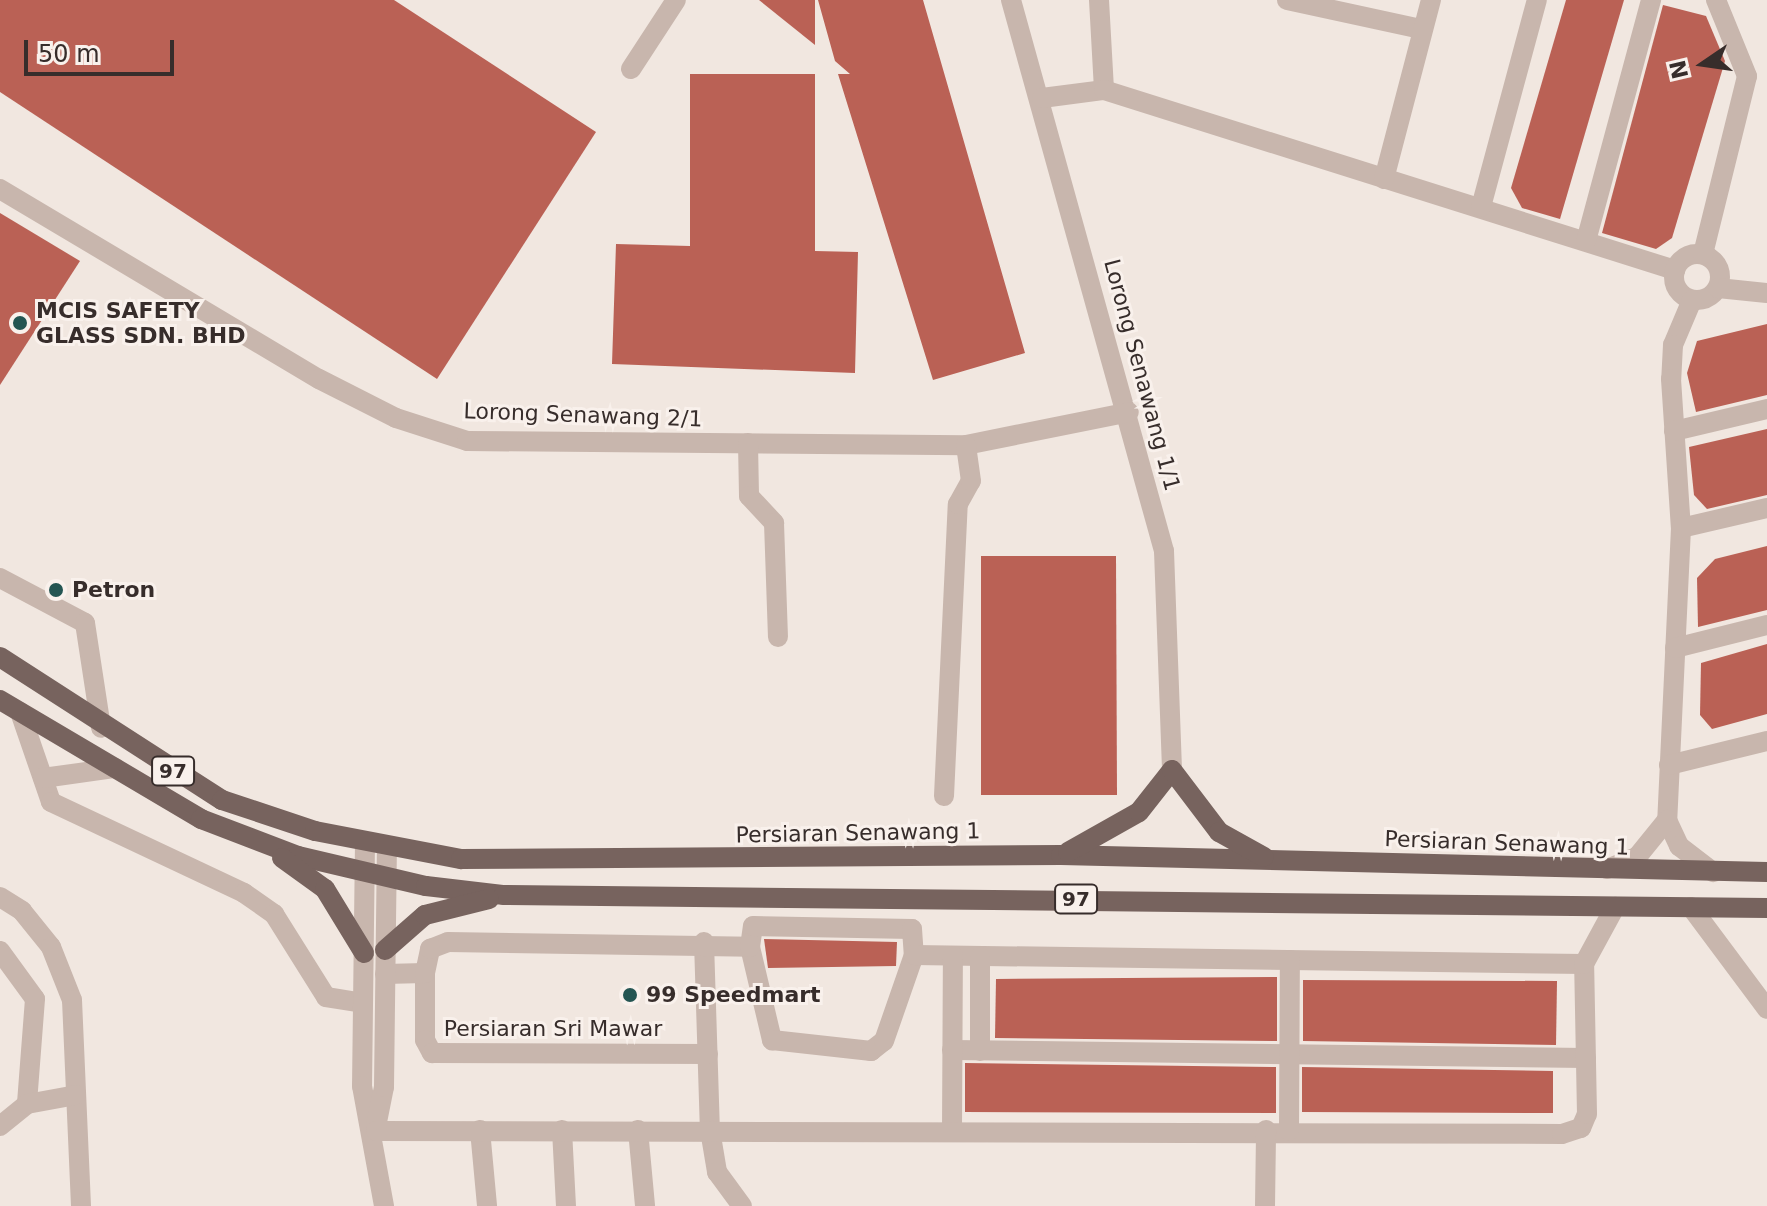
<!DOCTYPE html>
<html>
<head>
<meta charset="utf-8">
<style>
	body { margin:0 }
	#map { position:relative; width:1767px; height:1206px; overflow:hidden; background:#f1e7e0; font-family:"DejaVu Sans",sans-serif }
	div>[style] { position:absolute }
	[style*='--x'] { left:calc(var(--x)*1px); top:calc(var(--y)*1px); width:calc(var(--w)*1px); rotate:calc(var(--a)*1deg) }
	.building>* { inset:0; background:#ba6155 }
	.minor>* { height:20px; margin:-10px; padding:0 10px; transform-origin:10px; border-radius:10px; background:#c8b6ad }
	.minor>.ring { margin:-10px; padding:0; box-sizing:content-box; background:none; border:20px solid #c8b6ad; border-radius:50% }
	.major>* { height:20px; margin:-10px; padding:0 10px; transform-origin:10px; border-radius:10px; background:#77635e }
	.dots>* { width:22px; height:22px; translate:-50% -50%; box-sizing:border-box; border:4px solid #f9f1ec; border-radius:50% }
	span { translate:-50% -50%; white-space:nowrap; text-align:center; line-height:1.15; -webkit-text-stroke:6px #f9f1ec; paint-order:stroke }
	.shield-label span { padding:2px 6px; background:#f9f1ec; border:2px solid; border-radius:6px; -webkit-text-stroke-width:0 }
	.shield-label { font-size:20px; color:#372d2b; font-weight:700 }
	.poi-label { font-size:22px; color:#372d2b; font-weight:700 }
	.left { translate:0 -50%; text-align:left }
	.street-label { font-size:22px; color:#372d2b }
	.north { position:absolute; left:1663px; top:24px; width:80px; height:80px; -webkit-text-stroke:6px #f9f1ec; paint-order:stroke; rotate:257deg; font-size:22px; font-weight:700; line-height:32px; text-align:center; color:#372d2b }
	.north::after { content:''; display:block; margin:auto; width:28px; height:36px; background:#372d2b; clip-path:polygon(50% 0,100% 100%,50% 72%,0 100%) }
	.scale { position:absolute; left:24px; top:40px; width:150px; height:36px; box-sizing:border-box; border:4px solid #372d2b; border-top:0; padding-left:10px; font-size:24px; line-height:28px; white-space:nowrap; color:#372d2b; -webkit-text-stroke:6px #f9f1ec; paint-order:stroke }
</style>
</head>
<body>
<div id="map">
	<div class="building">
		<div style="clip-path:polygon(0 0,394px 0,596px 132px,437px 379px,0 92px)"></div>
		<div style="clip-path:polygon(759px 0,815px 0,815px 45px)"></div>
		<div style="clip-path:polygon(818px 0,923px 0,1025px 353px,933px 380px,838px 74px,850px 74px,835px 61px)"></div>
		<div style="clip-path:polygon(1566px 0,1624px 0,1560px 219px,1522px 208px,1511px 188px)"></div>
		<div style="clip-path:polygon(1663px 5px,1706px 16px,1725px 61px,1672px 238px,1656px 249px,1602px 233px)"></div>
		<div style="clip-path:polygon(690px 74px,815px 74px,815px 251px,858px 252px,855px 373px,612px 364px,616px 244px,690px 246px)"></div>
		<div style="clip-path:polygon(0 213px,80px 261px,0 385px)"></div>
		<div style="clip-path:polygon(1767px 324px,1767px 395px,1696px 412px,1687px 373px,1697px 341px)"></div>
		<div style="clip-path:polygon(1767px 429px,1767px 495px,1707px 509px,1694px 495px,1689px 447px)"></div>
		<div style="clip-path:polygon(1767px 546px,1767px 610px,1698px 627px,1697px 578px,1715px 559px)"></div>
		<div style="clip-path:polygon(981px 556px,1116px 556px,1117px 795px,981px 795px)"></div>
		<div style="clip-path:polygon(1767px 644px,1767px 714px,1712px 729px,1700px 715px,1701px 663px)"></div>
		<div style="clip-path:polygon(764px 939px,897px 942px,896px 966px,768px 968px)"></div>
		<div style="clip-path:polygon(1277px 977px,1277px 1041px,995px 1038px,996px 979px)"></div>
		<div style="clip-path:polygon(1303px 980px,1557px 981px,1556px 1045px,1303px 1041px)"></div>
		<div style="clip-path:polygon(965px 1063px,1276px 1067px,1276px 1113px,965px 1112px)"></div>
		<div style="clip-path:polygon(1302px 1067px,1553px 1071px,1553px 1113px,1302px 1112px)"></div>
	</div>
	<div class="minor">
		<div style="--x:1011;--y:0;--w:572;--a:74.48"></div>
		<div style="--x:1164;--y:551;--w:219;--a:87.9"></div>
		<div style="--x:1099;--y:0;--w:90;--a:86.8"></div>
		<div style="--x:1287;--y:0;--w:137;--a:12.2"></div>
		<div style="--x:631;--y:69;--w:82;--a:-56.9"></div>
		<div style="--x:1042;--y:98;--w:63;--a:-7.4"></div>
		<div style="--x:1104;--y:90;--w:599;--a:17.5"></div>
		<div style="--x:1384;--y:179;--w:185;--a:-75.3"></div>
		<div style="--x:0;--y:189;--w:371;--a:30.8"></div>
		<div style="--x:319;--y:379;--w:86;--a:26.9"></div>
		<div style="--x:396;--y:418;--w:75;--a:17.9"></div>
		<div style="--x:467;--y:441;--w:499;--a:0.5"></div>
		<div style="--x:966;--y:445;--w:166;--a:-11.4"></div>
		<div style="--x:1481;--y:207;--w:214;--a:-74.9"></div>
		<div style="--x:1586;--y:241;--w:250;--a:-74.9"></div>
		<div class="ring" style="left:1674px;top:254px;width:26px;height:26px"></div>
		<div style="--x:1703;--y:254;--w:183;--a:-76.1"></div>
		<div style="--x:1747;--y:76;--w:82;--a:-112.2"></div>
		<div style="--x:1718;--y:288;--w:49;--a:5.8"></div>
		<div style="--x:1692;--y:300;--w:49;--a:112.9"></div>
		<div style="--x:1673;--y:345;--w:34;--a:93"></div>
		<div style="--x:1671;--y:379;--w:149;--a:86.2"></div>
		<div style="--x:1681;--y:528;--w:292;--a:92.7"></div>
		<div style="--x:1667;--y:820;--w:29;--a:65"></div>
		<div style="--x:1679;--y:846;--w:43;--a:37.4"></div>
		<div style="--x:1674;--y:431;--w:96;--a:-13.3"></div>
		<div style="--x:748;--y:443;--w:53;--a:88.9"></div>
		<div style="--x:749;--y:496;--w:37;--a:47"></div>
		<div style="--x:774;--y:523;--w:114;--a:88"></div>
		<div style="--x:1681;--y:528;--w:88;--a:-13.1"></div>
		<div style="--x:0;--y:578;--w:96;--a:27.9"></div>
		<div style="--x:85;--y:623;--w:106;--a:81.3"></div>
		<div style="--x:1675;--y:648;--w:95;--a:-14"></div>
		<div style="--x:20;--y:712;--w:95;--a:71"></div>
		<div style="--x:51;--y:802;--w:213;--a:25.2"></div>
		<div style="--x:244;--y:893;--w:37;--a:35"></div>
		<div style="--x:274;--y:914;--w:98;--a:57.9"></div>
		<div style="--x:326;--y:997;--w:37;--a:9"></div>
		<div style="--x:1669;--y:765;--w:101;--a:-13.8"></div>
		<div style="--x:43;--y:778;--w:73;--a:-7.9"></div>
		<div style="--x:944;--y:796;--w:292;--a:-87.3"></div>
		<div style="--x:958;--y:504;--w:26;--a:-61"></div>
		<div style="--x:971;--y:481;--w:36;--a:-98"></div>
		<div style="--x:365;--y:842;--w:244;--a:90.7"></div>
		<div style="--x:362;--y:1086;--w:122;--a:79.6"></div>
		<div style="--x:1607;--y:869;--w:32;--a:-22"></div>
		<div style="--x:1637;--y:857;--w:48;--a:-51"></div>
		<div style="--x:0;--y:897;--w:26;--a:32"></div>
		<div style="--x:22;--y:911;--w:46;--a:51.1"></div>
		<div style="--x:51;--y:947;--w:57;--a:68.4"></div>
		<div style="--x:72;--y:1000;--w:206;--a:87.5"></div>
		<div style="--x:1691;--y:907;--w:127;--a:53.3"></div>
		<div style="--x:704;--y:942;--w:188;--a:88.2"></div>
		<div style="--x:710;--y:1130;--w:43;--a:80.5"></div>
		<div style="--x:717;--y:1172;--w:42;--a:53.7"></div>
		<div style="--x:750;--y:947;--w:96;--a:76.7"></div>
		<div style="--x:772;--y:1040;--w:100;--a:6.3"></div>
		<div style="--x:871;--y:1051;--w:16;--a:-38"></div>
		<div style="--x:884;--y:1041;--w:91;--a:-70.8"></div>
		<div style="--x:0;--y:951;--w:59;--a:53.9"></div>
		<div style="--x:35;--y:999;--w:105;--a:94.4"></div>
		<div style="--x:425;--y:973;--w:67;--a:90"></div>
		<div style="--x:425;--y:1040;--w:15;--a:62"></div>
		<div style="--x:432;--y:1053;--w:276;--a:0.2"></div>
		<div style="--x:385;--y:974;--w:40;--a:-1.4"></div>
		<div style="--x:425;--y:973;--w:25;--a:-78"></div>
		<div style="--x:430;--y:949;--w:19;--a:-21"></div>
		<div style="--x:448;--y:942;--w:302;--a:0.9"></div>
		<div style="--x:750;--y:947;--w:21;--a:-82"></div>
		<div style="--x:753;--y:926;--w:159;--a:1.1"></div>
		<div style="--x:912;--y:929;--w:26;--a:86"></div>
		<div style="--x:914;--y:955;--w:670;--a:0.77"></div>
		<div style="--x:952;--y:1050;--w:634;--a:0.72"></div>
		<div style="--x:980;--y:1051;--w:94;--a:-90"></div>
		<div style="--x:0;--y:1126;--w:35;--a:-39"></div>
		<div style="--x:27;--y:1104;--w:50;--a:-10.4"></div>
		<div style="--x:376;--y:1127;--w:41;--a:-78.7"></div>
		<div style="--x:384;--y:1087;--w:241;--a:-89.3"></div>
		<div style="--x:480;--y:1130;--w:76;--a:84.7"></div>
		<div style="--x:562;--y:1130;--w:76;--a:87"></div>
		<div style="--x:638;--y:1130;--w:76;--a:84.7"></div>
		<div style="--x:952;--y:1130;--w:174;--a:-89.7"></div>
		<div style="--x:376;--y:1131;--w:1186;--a:0.14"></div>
		<div style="--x:1562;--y:1134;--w:20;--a:-18"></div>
		<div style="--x:1581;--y:1128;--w:15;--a:-67"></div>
		<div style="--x:1587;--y:1114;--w:150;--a:-91.1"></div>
		<div style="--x:1584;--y:964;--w:65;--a:-61.5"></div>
		<div style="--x:1289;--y:1131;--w:171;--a:-89.7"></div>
		<div style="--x:1265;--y:1206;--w:76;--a:-89.2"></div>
	</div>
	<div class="major">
		<div style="--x:0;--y:657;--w:264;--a:32.8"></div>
		<div style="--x:222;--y:800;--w:98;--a:18.4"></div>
		<div style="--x:315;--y:831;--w:149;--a:10.9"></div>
		<div style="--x:461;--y:859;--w:600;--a:-0.38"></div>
		<div style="--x:1061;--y:855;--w:706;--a:1.38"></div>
		<div style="--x:0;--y:700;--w:234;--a:30.6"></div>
		<div style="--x:201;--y:819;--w:104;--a:20.9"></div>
		<div style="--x:298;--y:856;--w:131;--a:13.2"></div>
		<div style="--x:426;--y:886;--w:79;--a:6.6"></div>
		<div style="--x:504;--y:895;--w:1263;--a:0.59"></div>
		<div style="--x:1068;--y:852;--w:81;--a:-29.4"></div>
		<div style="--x:1139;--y:812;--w:53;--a:-51.8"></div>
		<div style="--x:1172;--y:770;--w:78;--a:52.8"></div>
		<div style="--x:1219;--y:832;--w:51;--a:29.1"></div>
		<div style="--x:282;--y:858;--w:53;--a:35.8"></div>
		<div style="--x:325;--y:889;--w:75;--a:58.6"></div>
		<div style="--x:385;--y:950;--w:53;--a:-41.2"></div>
		<div style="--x:425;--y:915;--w:66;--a:-14"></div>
	</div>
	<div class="dots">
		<div style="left:20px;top:323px;background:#245552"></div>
		<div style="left:56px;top:590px;background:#245552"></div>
		<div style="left:630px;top:995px;background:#245552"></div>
	</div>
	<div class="shield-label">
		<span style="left:173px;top:771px">97</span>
		<span style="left:1076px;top:899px">97</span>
	</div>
	<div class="poi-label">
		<span class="left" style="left:36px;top:323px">MCIS SAFETY<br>GLASS SDN. BHD</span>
		<span class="left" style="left:72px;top:590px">Petron</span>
		<span class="left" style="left:646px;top:995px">99 Speedmart</span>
	</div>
	<div class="street-label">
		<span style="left:1142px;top:375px;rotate:75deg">Lorong Senawang 1/1</span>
		<span style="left:583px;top:415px;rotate:2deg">Lorong Senawang 2/1</span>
		<span style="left:858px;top:833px;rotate:-1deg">Persiaran Senawang 1</span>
		<span style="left:1507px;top:843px;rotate:2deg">Persiaran Senawang 1</span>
		<span style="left:553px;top:1029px">Persiaran Sri Mawar</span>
	</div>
	<div class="north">N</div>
	<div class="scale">50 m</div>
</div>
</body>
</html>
